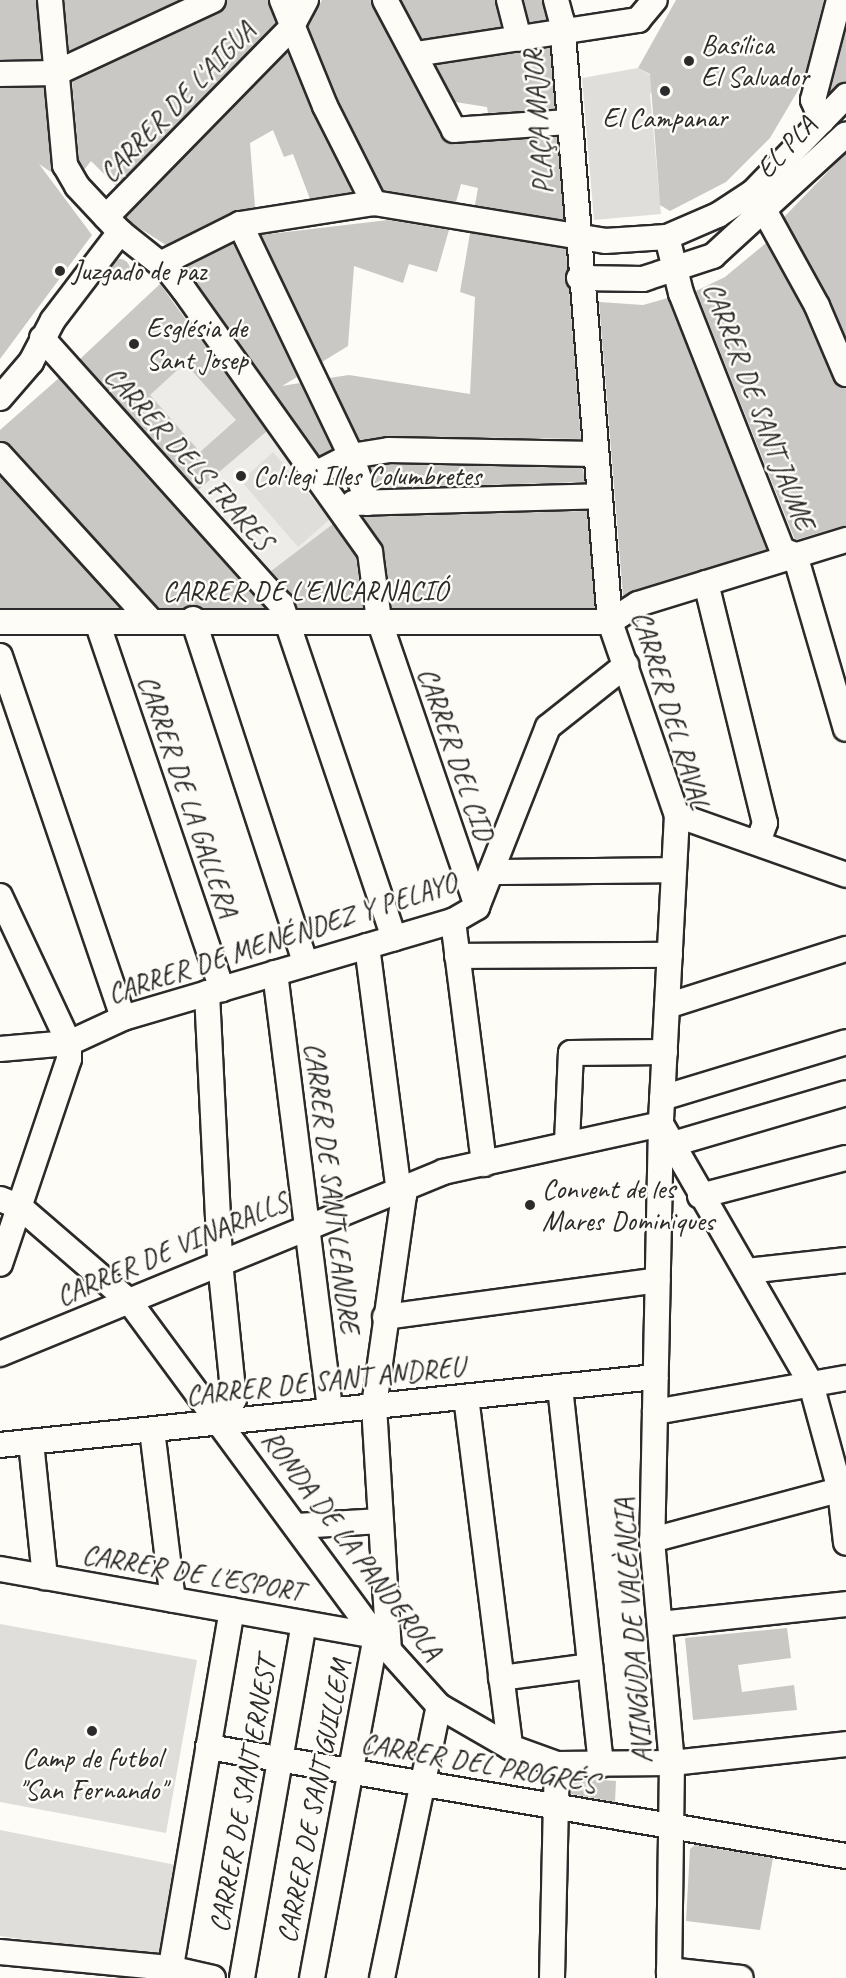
<!DOCTYPE html>
<html>
<head>
<meta charset="utf-8">
<style>
	body { margin:0 }
	#map { position:relative; width:846px; height:1978px; overflow:hidden; background:#fdfcf7; font-family:Caveat,sans-serif }
	div>[style] { position:absolute }
	[style*='--x'] { left:calc(var(--x)*1px); top:calc(var(--y)*1px); width:calc(var(--w)*1px); rotate:calc(var(--a)*1deg) }
	.built>* { inset:0; background:#edece8 }
	.green>* { inset:0; background:#dfdeda }
	.building>* { inset:0; background:#c9c8c4 }
	.round { border-radius:50% }
	.roads { filter:drop-shadow(2px 0 #2b2b2b) drop-shadow(-2px 0 #2b2b2b) drop-shadow(0 2px #2b2b2b) drop-shadow(0 -2px #2b2b2b) }
	.minor>* { height:24px; margin:-12px; padding:0 12px; transform-origin:12px; border-radius:12px; background:#fdfcf7 }
	.dots>* { width:16px; height:16px; translate:-50% -50%; box-sizing:border-box; border:3px solid #fdfcf7; border-radius:50% }
	span { translate:-50% -50%; white-space:nowrap; text-align:center; line-height:1.15; -webkit-text-stroke:5px #fdfcf7; paint-order:stroke }
	.poi-label { font-size:28px; color:#2b2b2b }
	.left { translate:0 -50%; text-align:left }
	.street-label { font-size:28px; color:#2b2b2b }
</style>
</head>
<body>
<div id="map">
	<div class="built">
		<div style="clip-path:polygon(196px 323px,338px 521px,263px 577px,109px 404px)"></div>
	</div>
	<div class="green">
		<div style="clip-path:polygon(638px 68px,661px 81px,650px 94px,661px 214px,594px 220px,582px 78px)"></div>
		<div style="clip-path:polygon(273px 452px,330px 519px,298px 547px,241px 481px)"></div>
		<div style="clip-path:polygon(0 1624px,197px 1660px,166px 1833px,0 1802px)"></div>
		<div style="clip-path:polygon(0 1830px,176px 1865px,158px 1958px,0 1936px)"></div>
	</div>
	<div class="building">
		<div style="clip-path:polygon(0 0,36px 0,41px 59px,0 60px)"></div>
		<div style="clip-path:polygon(64px 0,179px 0,69px 51px)"></div>
		<div style="clip-path:polygon(227px 0,268px 0,276px 23px,116px 186px,91px 161px,84px 170px,79px 161px,72px 81px,219px 13px)"></div>
		<div style="clip-path:polygon(322px 0,371px 0,447px 142px,557px 137px,564px 220px,475px 205px,478px 188px,461px 184px,456px 202px,383px 190px,338px 100px,308px 26px)"></div>
		<div style="clip-path:polygon(401px 0,495px 0,501px 27px,422px 39px)"></div>
		<div style="clip-path:polygon(524px 0,542px 0,547px 20px,529px 22px)"></div>
		<div style="clip-path:polygon(676px 0,824px 0,803px 82px,770px 138px,726px 182px,670px 211px,660px 205px,650px 74px,638px 68px)"></div>
		<div style="clip-path:polygon(846px 30px,846px 82px,830px 92px)"></div>
		<div style="clip-path:polygon(550px 48px,555px 109px,488px 113px,487px 107px,455px 102px,436px 65px)"></div>
		<div style="clip-path:polygon(288px 52px,352px 192px,310px 199px,293px 154px,284px 157px,273px 130px,250px 143px,255px 207px,234px 211px,166px 245px,130px 222px,126px 217px)"></div>
		<div style="clip-path:polygon(44px 87px,54px 174px,39px 164px,92px 235px,0 359px,0 88px)"></div>
		<div style="clip-path:polygon(846px 153px,846px 338px,784px 217px)"></div>
		<div style="clip-path:polygon(388px 220px,449px 230px,437px 272px,409px 264px,403px 283px,354px 266px,348px 346px,322px 362px,261px 235px)"></div>
		<div style="clip-path:polygon(470px 233px,566px 249px,581px 439px,389px 436px,359px 440px,329px 378px,349px 375px,470px 394px,475px 297px,460px 292px)"></div>
		<div style="clip-path:polygon(233px 243px,297px 377px,282px 386px,300px 383px,332px 450px,319px 456px,185px 268px)"></div>
		<div style="clip-path:polygon(766px 243px,804px 312px,833px 380px,846px 388px,846px 525px,795px 540px,696px 291px,725px 277px)"></div>
		<div class="round" style="left:110px;top:259px;width:20px;height:20px"></div>
		<div style="clip-path:polygon(evenodd,160px 284px,267px 431px,198px 490px,80px 359px,160px 284px,185px 363px,236px 420px,200px 452px,150px 395px,185px 363px)"></div>
		<div style="clip-path:polygon(668px 298px,767px 550px,623px 596px,599px 302px,643px 305px)"></div>
		<div style="clip-path:polygon(59px 378px,265px 608px,158px 608px,11px 445px,0 441px,0 430px)"></div>
		<div style="clip-path:polygon(390px 464px,583px 468px,585px 482px,378px 488px,370px 467px)"></div>
		<div style="clip-path:polygon(0 476px,120px 608px,0 608px)"></div>
		<div style="clip-path:polygon(587px 511px,595px 608px,392px 608px,384px 550px,363px 517px)"></div>
		<div style="clip-path:polygon(333px 524px,356px 557px,363px 608px,297px 608px,271px 571px)"></div>
		<div style="clip-path:polygon(787px 1628px,791px 1658px,738px 1665px,742px 1692px,794px 1685px,797px 1710px,693px 1720px,685px 1638px)"></div>
		<div style="clip-path:polygon(571px 1778px,616px 1781px,615px 1802px,571px 1794px)"></div>
		<div style="clip-path:polygon(695px 1845px,773px 1858px,760px 1930px,686px 1921px,690px 1849px)"></div>
	</div>
	<div class="roads">
		<div class="minor">
			<div style="--x:50;--y:0;--w:166;--a:84.8"></div>
			<div style="--x:65;--y:165;--w:24;--a:60"></div>
			<div style="--x:77;--y:186;--w:63;--a:46.9"></div>
			<div style="--x:120;--y:232;--w:63;--a:38.5"></div>
			<div style="--x:169;--y:271;--w:24;--a:52"></div>
			<div style="--x:184;--y:290;--w:321;--a:54.6"></div>
			<div style="--x:370;--y:552;--w:69;--a:82.5"></div>
			<div style="--x:379;--y:620;--w:303;--a:71.1"></div>
			<div style="--x:282;--y:0;--w:114;--a:67.9"></div>
			<div style="--x:325;--y:106;--w:109;--a:63.2"></div>
			<div style="--x:385;--y:0;--w:147;--a:62"></div>
			<div style="--x:454;--y:130;--w:113;--a:-4"></div>
			<div style="--x:509;--y:0;--w:40;--a:75.6"></div>
			<div style="--x:556;--y:0;--w:23;--a:75"></div>
			<div style="--x:562;--y:22;--w:602;--a:85.43"></div>
			<div style="--x:610;--y:622;--w:204;--a:70.9"></div>
			<div style="--x:677;--y:815;--w:309;--a:93"></div>
			<div style="--x:661;--y:1124;--w:416;--a:91.2"></div>
			<div style="--x:652;--y:1540;--w:224;--a:84.9"></div>
			<div style="--x:672;--y:1763;--w:215;--a:90.8"></div>
			<div style="--x:416;--y:54;--w:225;--a:-8.7"></div>
			<div style="--x:638;--y:20;--w:26;--a:-50"></div>
			<div style="--x:0;--y:74;--w:56;--a:-1"></div>
			<div style="--x:56;--y:73;--w:173;--a:-24.9"></div>
			<div style="--x:822;--y:121;--w:23;--a:-113"></div>
			<div style="--x:813;--y:100;--w:103;--a:-75.4"></div>
			<div style="--x:758;--y:199;--w:122;--a:61.1"></div>
			<div style="--x:817;--y:306;--w:74;--a:66.9"></div>
			<div style="--x:106;--y:217;--w:264;--a:-45.6"></div>
			<div style="--x:291;--y:28;--w:32;--a:-62"></div>
			<div style="--x:240;--y:224;--w:257;--a:64.4"></div>
			<div style="--x:351;--y:456;--w:50;--a:70.1"></div>
			<div style="--x:667;--y:237;--w:58;--a:76"></div>
			<div style="--x:681;--y:293;--w:276;--a:68.5"></div>
			<div style="--x:782;--y:550;--w:14;--a:21"></div>
			<div style="--x:795;--y:555;--w:181;--a:73.7"></div>
			<div style="--x:160;--y:264;--w:89;--a:-26.6"></div>
			<div style="--x:240;--y:224;--w:136;--a:-8.9"></div>
			<div style="--x:374;--y:203;--w:234;--a:9.3"></div>
			<div style="--x:605;--y:241;--w:62;--a:-3.7"></div>
			<div style="--x:667;--y:237;--w:56;--a:-23.3"></div>
			<div style="--x:718;--y:215;--w:42;--a:-33.3"></div>
			<div style="--x:753;--y:192;--w:134;--a:-45.9"></div>
			<div style="--x:579;--y:278;--w:64;--a:0.9"></div>
			<div style="--x:643;--y:279;--w:74;--a:-18.2"></div>
			<div style="--x:713;--y:256;--w:180;--a:-42.5"></div>
			<div style="--x:42;--y:338;--w:358;--a:48.1"></div>
			<div style="--x:281;--y:604;--w:353;--a:71.3"></div>
			<div style="--x:0;--y:398;--w:48;--a:-49.3"></div>
			<div style="--x:31;--y:362;--w:47;--a:-62.4"></div>
			<div style="--x:53;--y:320;--w:111;--a:-52.7"></div>
			<div style="--x:0;--y:455;--w:224;--a:47.7"></div>
			<div style="--x:317;--y:473;--w:38;--a:-27"></div>
			<div style="--x:351;--y:456;--w:38;--a:-9"></div>
			<div style="--x:389;--y:450;--w:206;--a:1.1"></div>
			<div style="--x:353;--y:503;--w:246;--a:-1.6"></div>
			<div style="--x:706;--y:583;--w:247;--a:76.2"></div>
			<div style="--x:765;--y:823;--w:20;--a:110"></div>
			<div style="--x:193;--y:619;--w:363;--a:71.9"></div>
			<div style="--x:0;--y:622;--w:610;--a:0"></div>
			<div style="--x:97;--y:622;--w:388;--a:71.2"></div>
			<div style="--x:610;--y:622;--w:33;--a:-33"></div>
			<div style="--x:638;--y:604;--w:218;--a:-17.1"></div>
			<div style="--x:0;--y:656;--w:382;--a:71.2"></div>
			<div style="--x:677;--y:815;--w:179;--a:19.5"></div>
			<div style="--x:491;--y:872;--w:183;--a:-0.6"></div>
			<div style="--x:0;--y:896;--w:162;--a:64.9"></div>
			<div style="--x:69;--y:1043;--w:16;--a:90"></div>
			<div style="--x:69;--y:1059;--w:216;--a:108.6"></div>
			<div style="--x:453;--y:921;--w:245;--a:82.7"></div>
			<div style="--x:367;--y:946;--w:241;--a:82.6"></div>
			<div style="--x:398;--y:1185;--w:12;--a:59"></div>
			<div style="--x:404;--y:1195;--w:213;--a:98.1"></div>
			<div style="--x:374;--y:1406;--w:244;--a:86.5"></div>
			<div style="--x:457;--y:956;--w:213;--a:-0.3"></div>
			<div style="--x:275;--y:973;--w:441;--a:82.8"></div>
			<div style="--x:207;--y:993;--w:269;--a:87.2"></div>
			<div style="--x:220;--y:1262;--w:138;--a:84.2"></div>
			<div style="--x:234;--y:1399;--w:26;--a:119"></div>
			<div style="--x:667;--y:1006;--w:188;--a:-17.7"></div>
			<div style="--x:0;--y:1049;--w:69;--a:-5"></div>
			<div style="--x:69;--y:1043;--w:60;--a:-24.8"></div>
			<div style="--x:123;--y:1018;--w:344;--a:-16.4"></div>
			<div style="--x:453;--y:921;--w:28;--a:-30"></div>
			<div style="--x:477;--y:907;--w:193;--a:-68.5"></div>
			<div style="--x:548;--y:727;--w:100;--a:-38.5"></div>
			<div style="--x:662;--y:1098;--w:192;--a:-16.9"></div>
			<div style="--x:661;--y:1124;--w:300;--a:60"></div>
			<div style="--x:811;--y:1384;--w:110;--a:74.7"></div>
			<div style="--x:840;--y:1490;--w:53;--a:83.5"></div>
			<div style="--x:567;--y:1143;--w:90;--a:-87.5"></div>
			<div style="--x:571;--y:1053;--w:94;--a:-0.6"></div>
			<div style="--x:673;--y:1144;--w:180;--a:-16.4"></div>
			<div style="--x:700;--y:1196;--w:151;--a:-14.6"></div>
			<div style="--x:0;--y:1199;--w:22;--a:22"></div>
			<div style="--x:20;--y:1207;--w:144;--a:40.8"></div>
			<div style="--x:129;--y:1301;--w:416;--a:53.6"></div>
			<div style="--x:376;--y:1636;--w:94;--a:48"></div>
			<div style="--x:439;--y:1706;--w:82;--a:30"></div>
			<div style="--x:510;--y:1747;--w:50;--a:19.9"></div>
			<div style="--x:557;--y:1764;--w:115;--a:-0.5"></div>
			<div style="--x:672;--y:1763;--w:175;--a:-6.2"></div>
			<div style="--x:747;--y:1271;--w:100;--a:-6.3"></div>
			<div style="--x:385;--y:1317;--w:275;--a:-7.7"></div>
			<div style="--x:0;--y:1354;--w:479;--a:-22.3"></div>
			<div style="--x:443;--y:1172;--w:223;--a:-12.4"></div>
			<div style="--x:560;--y:1387;--w:380;--a:83.8"></div>
			<div style="--x:466;--y:1397;--w:353;--a:82.8"></div>
			<div style="--x:655;--y:1412;--w:194;--a:-10.1"></div>
			<div style="--x:152;--y:1430;--w:171;--a:83"></div>
			<div style="--x:31;--y:1442;--w:136;--a:84.1"></div>
			<div style="--x:0;--y:1445;--w:659;--a:-5.93"></div>
			<div style="--x:297;--y:1526;--w:84;--a:-3.4"></div>
			<div style="--x:652;--y:1540;--w:201;--a:-15"></div>
			<div style="--x:0;--y:1569;--w:382;--a:10.1"></div>
			<div style="--x:376;--y:1636;--w:348;--a:100.6"></div>
			<div style="--x:660;--y:1624;--w:187;--a:-6.1"></div>
			<div style="--x:501;--y:1678;--w:90;--a:-7.7"></div>
			<div style="--x:208;--y:1747;--w:647;--a:9.7"></div>
			<div style="--x:0;--y:1952;--w:170;--a:5.4"></div>
			<div style="--x:169;--y:1968;--w:45;--a:12.8"></div>
			<div style="--x:669;--y:1970;--w:72;--a:6.3"></div>
			<div style="--x:169;--y:1978;--w:373;--a:-80.3"></div>
			<div style="--x:242;--y:1978;--w:360;--a:-80.1"></div>
			<div style="--x:382;--y:1978;--w:278;--a:-78.2"></div>
			<div style="--x:552;--y:1978;--w:214;--a:-88.7"></div>
		</div>
	</div>
	<div class="dots">
		<div style="left:689px;top:61px;background:#2b2b2b"></div>
		<div style="left:665px;top:91px;background:#2b2b2b"></div>
		<div style="left:60px;top:271px;background:#2b2b2b"></div>
		<div style="left:134px;top:344px;background:#2b2b2b"></div>
		<div style="left:241px;top:476px;background:#2b2b2b"></div>
		<div style="left:530px;top:1205px;background:#2b2b2b"></div>
		<div style="left:92px;top:1731px;background:#2b2b2b"></div>
	</div>
	<div class="poi-label">
		<span class="left" style="left:701px;top:61px">Basílica<br>El Salvador</span>
		<span style="left:665px;top:118px">El Campanar</span>
		<span class="left" style="left:72px;top:271px">Juzgado de paz</span>
		<span class="left" style="left:146px;top:344px">Església de<br>Sant Josep</span>
		<span class="left" style="left:253px;top:476px">Col·legi Illes Columbretes</span>
		<span class="left" style="left:542px;top:1205px">Convent de les<br>Mares Dominiques</span>
		<span style="left:92px;top:1774px">Camp de futbol<br>"San Fernando"</span>
	</div>
	<div class="street-label">
		<span style="left:177px;top:102px;rotate:-46deg">CARRER DE L'AIGUA</span>
		<span style="left:538px;top:122px;rotate:-94deg">PLAÇA MAJOR</span>
		<span style="left:786px;top:147px;rotate:-47deg">EL PLA</span>
		<span style="left:759px;top:406px;rotate:69deg">CARRER DE SANT JAUME</span>
		<span style="left:189px;top:458px;rotate:48deg">CARRER DELS FRARES</span>
		<span style="left:305px;top:591px">CARRER DE L'ENCARNACIÓ</span>
		<span style="left:671px;top:710px;rotate:73deg">CARRER DEL RAVAL</span>
		<span style="left:456px;top:754px;rotate:71deg">CARRER DEL CID</span>
		<span style="left:188px;top:796px;rotate:71deg">CARRER DE LA GALLERA</span>
		<span style="left:282px;top:938px;rotate:-18deg">CARRER DE MENÉNDEZ Y PELAYO</span>
		<span style="left:332px;top:1188px;rotate:83deg">CARRER DE SANT LEANDRE</span>
		<span style="left:172px;top:1249px;rotate:-23deg">CARRER DE VINARALLS</span>
		<span style="left:325px;top:1381px;rotate:-6deg">CARRER DE SANT ANDREU</span>
		<span style="left:352px;top:1545px;rotate:53deg">RONDA DE LA PANDEROLA</span>
		<span style="left:193px;top:1573px;rotate:10deg">CARRER DE L'ESPORT</span>
		<span style="left:633px;top:1631px;rotate:-94deg">AVINGUDA DE VALÈNCIA</span>
		<span style="left:479px;top:1763px;rotate:10deg">CARRER DEL PROGRÉS</span>
		<span style="left:243px;top:1795px;rotate:-80deg">CARRER DE SANT ERNEST</span>
		<span style="left:314px;top:1801px;rotate:-79deg">CARRER DE SANT GUILLEM</span>
	</div>
</div>
</body>
</html>
